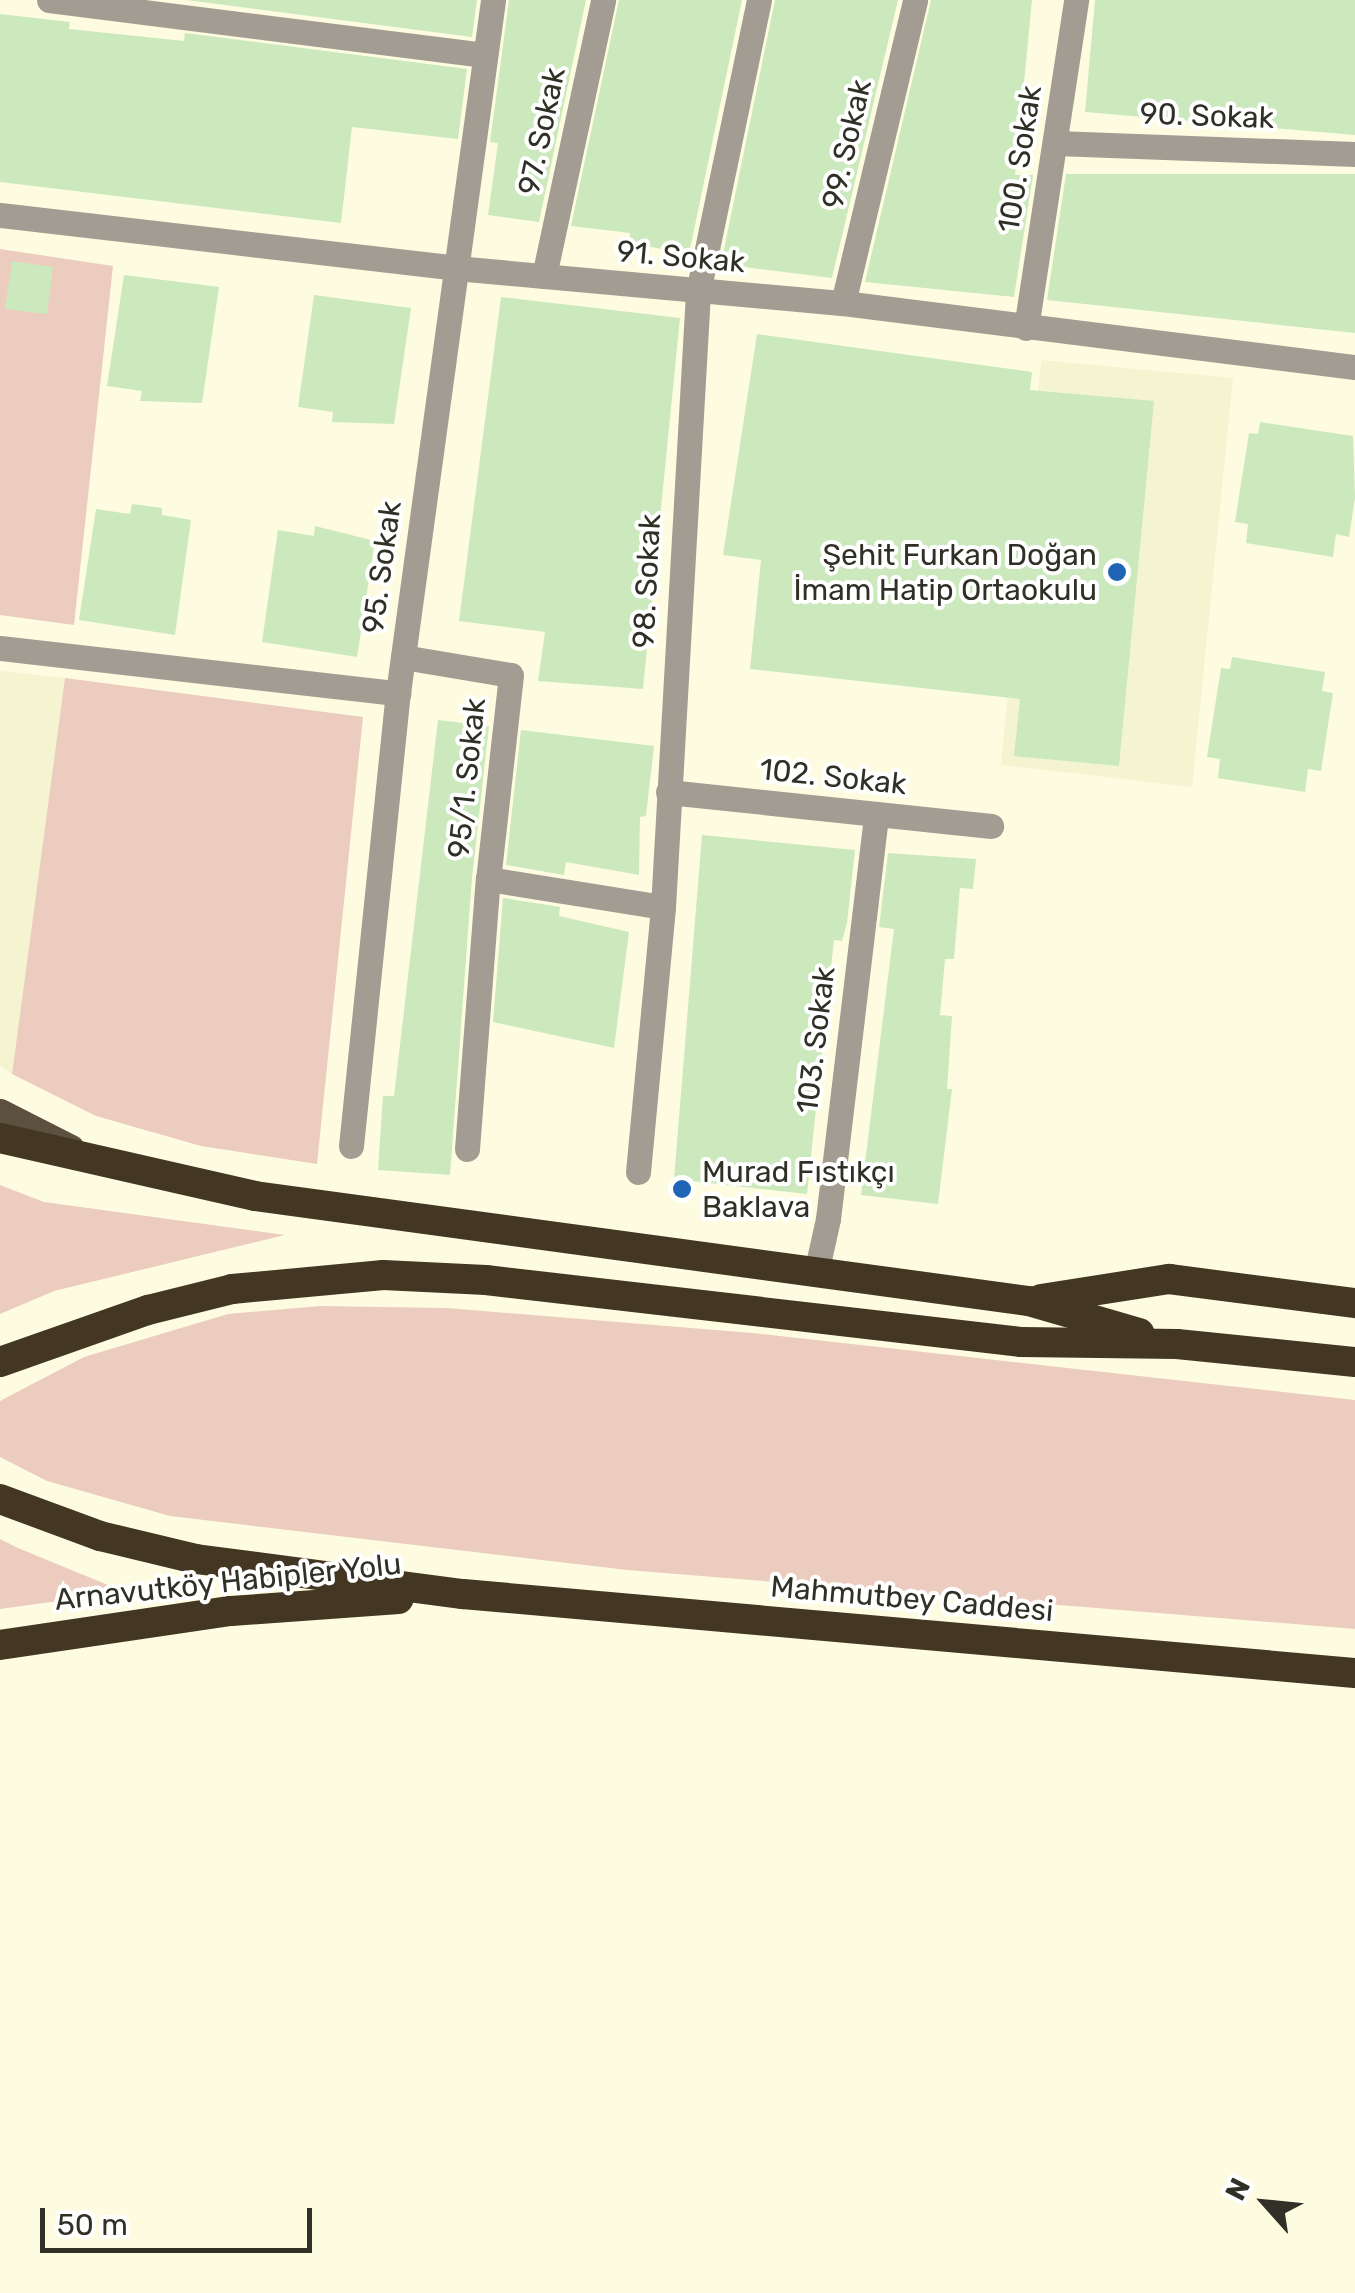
<!DOCTYPE html>
<html>
<head>
<meta charset="utf-8">
<style>
	body { margin:0 }
	#map { position:relative; width:1355px; height:2293px; overflow:hidden; background:#fdfce1; font-family:Rubik,sans-serif }
	div>[style] { position:absolute }
	[style*='--x'] { left:calc(var(--x)*1px); top:calc(var(--y)*1px); width:calc(var(--w)*1px); rotate:calc(var(--a)*1deg) }
	.built>* { inset:0; background:#f5f4d1 }
	.green>* { inset:0; background:#ecccbe }
	.building>* { inset:0; background:#cbe9bd }
	.street>* { height:25px; margin:-12.5px; padding:0 12.5px; transform-origin:12.5px; border-radius:12.5px; background:#a39c92 }
	.primary>* { height:25px; margin:-12.5px; padding:0 12.5px; transform-origin:12.5px; border-radius:12.5px; background:#5c503f }
	.highway>* { height:30px; margin:-15px; padding:0 15px; transform-origin:15px; border-radius:15px; background:#433623 }
	.dots>* { width:28px; height:28px; translate:-50% -50%; box-sizing:border-box; border:5px solid #fff; border-radius:50% }
	span { translate:-50% -50%; white-space:nowrap; text-align:center; line-height:1.15; -webkit-text-stroke:8px #fff; paint-order:stroke }
	.street-label { font-size:30px; color:#303026 }
	.poi-label { font-size:30px; color:#303026 }
	.right { translate:-100% -50%; text-align:right }
	.left { translate:0 -50%; text-align:left }
	.north { position:absolute; left:1215px; top:2153px; width:100px; height:100px; -webkit-text-stroke:8px #fff; paint-order:stroke; rotate:297deg; font-size:28px; font-weight:700; line-height:40px; text-align:center; color:#303026 }
	.north::after { content:''; display:block; margin:auto; width:35px; height:45px; background:#303026; clip-path:polygon(50% 0,100% 100%,50% 72%,0 100%) }
	.scale { position:absolute; left:40px; top:2208px; width:272px; height:45px; box-sizing:border-box; border:5px solid #303026; border-top:0; padding-left:12px; font-size:30px; line-height:35px; white-space:nowrap; color:#303026; -webkit-text-stroke:8px #fff; paint-order:stroke }
</style>
</head>
<body>
<div id="map">
	<div class="built">
		<div style="clip-path:polygon(1041px 360px,1233px 378px,1192px 787px,1001px 765px)"></div>
		<div style="clip-path:polygon(0 671px,65px 678px,12px 1074px,0 1066px)"></div>
	</div>
	<div class="green">
		<div style="clip-path:polygon(0 249px,113px 266px,74px 625px,0 615px)"></div>
		<div style="clip-path:polygon(65px 678px,363px 717px,317px 1164px,201px 1146px,96px 1116px,12px 1074px)"></div>
		<div style="clip-path:polygon(0 1185px,44px 1202px,285px 1235px,54px 1291px,0 1314px)"></div>
		<div style="clip-path:polygon(320px 1306px,447px 1308px,752px 1333px,1355px 1400px,1355px 1629px,627px 1570px,170px 1516px,47px 1481px,0 1457px,0 1401px,84px 1357px,228px 1314px)"></div>
		<div style="clip-path:polygon(0 1539px,18px 1548px,125px 1592px,0 1609px)"></div>
	</div>
	<div class="building">
		<div style="clip-path:polygon(186px 0,477px 0,472px 37px)"></div>
		<div style="clip-path:polygon(509px 0,586px 0,539px 222px,488px 215px,498px 143px,490px 142px)"></div>
		<div style="clip-path:polygon(619px 0,742px 0,689px 254px,629px 243px,630px 233px,571px 226px)"></div>
		<div style="clip-path:polygon(775px 0,898px 0,832px 278px,721px 264px)"></div>
		<div style="clip-path:polygon(931px 0,1032px 0,1015px 175px,1033px 175px,1014px 297px,865px 282px)"></div>
		<div style="clip-path:polygon(1095px 0,1355px 0,1355px 135px,1085px 112px)"></div>
		<div style="clip-path:polygon(0 14px,70px 22px,69px 29px,184px 41px,185px 33px,467px 69px,458px 139px,352px 127px,341px 223px,0 182px)"></div>
		<div style="clip-path:polygon(1066px 174px,1355px 174px,1355px 333px,1047px 300px)"></div>
		<div style="clip-path:polygon(12px 261px,53px 267px,47px 314px,5px 309px)"></div>
		<div style="clip-path:polygon(124px 275px,219px 287px,202px 403px,140px 401px,142px 391px,107px 386px)"></div>
		<div style="clip-path:polygon(314px 295px,411px 308px,394px 424px,332px 422px,333px 412px,298px 407px)"></div>
		<div style="clip-path:polygon(501px 297px,680px 318px,643px 689px,538px 681px,545px 632px,459px 621px)"></div>
		<div style="clip-path:polygon(757px 334px,1032px 372px,1030px 390px,1154px 401px,1119px 766px,1014px 756px,1020px 699px,750px 669px,761px 560px,723px 555px)"></div>
		<div style="clip-path:polygon(1260px 422px,1353px 436px,1355px 498px,1349px 537px,1336px 534px,1333px 557px,1246px 543px,1248px 524px,1235px 522px,1249px 433px,1258px 434px)"></div>
		<div style="clip-path:polygon(132px 504px,162px 508px,162px 515px,191px 520px,175px 635px,79px 620px,96px 509px,130px 514px)"></div>
		<div style="clip-path:polygon(315px 526px,375px 541px,357px 657px,262px 642px,278px 530px,314px 536px)"></div>
		<div style="clip-path:polygon(1232px 657px,1325px 672px,1322px 691px,1333px 693px,1321px 771px,1308px 769px,1305px 792px,1218px 778px,1220px 759px,1207px 757px,1221px 668px,1230px 669px)"></div>
		<div style="clip-path:polygon(438px 720px,489px 726px,472px 878px,450px 1175px,378px 1170px,383px 1096px,394px 1096px)"></div>
		<div style="clip-path:polygon(521px 730px,654px 746px,646px 816px,640px 817px,639px 875px,566px 862px,564px 875px,506px 865px)"></div>
		<div style="clip-path:polygon(702px 835px,855px 850px,847px 923px,842px 941px,834px 940px,807px 1194px,674px 1179px)"></div>
		<div style="clip-path:polygon(888px 853px,976px 859px,973px 889px,960px 888px,954px 959px,945px 959px,940px 1015px,952px 1016px,947px 1089px,952px 1089px,938px 1204px,861px 1195px,894px 929px,879px 927px)"></div>
		<div style="clip-path:polygon(503px 898px,560px 907px,559px 916px,629px 932px,614px 1048px,493px 1022px)"></div>
	</div>
	<div class="street">
		<div style="--x:49;--y:0;--w:439;--a:7.2"></div>
		<div style="--x:1056;--y:143;--w:299;--a:2.1"></div>
		<div style="--x:0;--y:215;--w:459;--a:6.6"></div>
		<div style="--x:456;--y:268;--w:389;--a:5.2"></div>
		<div style="--x:843;--y:303;--w:516;--a:7.13"></div>
		<div style="--x:544;--y:276;--w:282;--a:-77.9"></div>
		<div style="--x:843;--y:303;--w:311;--a:-76.6"></div>
		<div style="--x:1026;--y:328;--w:332;--a:-81.3"></div>
		<div style="--x:0;--y:648;--w:401;--a:6.5"></div>
		<div style="--x:403;--y:657;--w:109;--a:9.5"></div>
		<div style="--x:511;--y:675;--w:205;--a:96.4"></div>
		<div style="--x:668;--y:792;--w:325;--a:6"></div>
		<div style="--x:351;--y:1146;--w:455;--a:-84.1"></div>
		<div style="--x:398;--y:693;--w:699;--a:-82.19"></div>
		<div style="--x:467;--y:1149;--w:271;--a:-85.6"></div>
		<div style="--x:488;--y:879;--w:177;--a:9.1"></div>
		<div style="--x:638;--y:1172;--w:266;--a:-84.6"></div>
		<div style="--x:663;--y:907;--w:616;--a:-86.74"></div>
		<div style="--x:698;--y:292;--w:298;--a:-78.2"></div>
		<div style="--x:816;--y:1273;--w:55;--a:-77.5"></div>
		<div style="--x:828;--y:1219;--w:408;--a:-83.2"></div>
	</div>
	<div class="primary">
		<div style="--x:0;--y:1111;--w:80;--a:26.9"></div>
	</div>
	<div class="highway">
		<div style="--x:0;--y:1138;--w:262;--a:12.8"></div>
		<div style="--x:255;--y:1196;--w:781;--a:7.73"></div>
		<div style="--x:1029;--y:1301;--w:115;--a:16.2"></div>
		<div style="--x:1041;--y:1299;--w:130;--a:-8.9"></div>
		<div style="--x:1169;--y:1279;--w:188;--a:7.4"></div>
		<div style="--x:0;--y:1362;--w:157;--a:-19.4"></div>
		<div style="--x:148;--y:1310;--w:87;--a:-14"></div>
		<div style="--x:232;--y:1289;--w:152;--a:-5.3"></div>
		<div style="--x:383;--y:1275;--w:103;--a:2.8"></div>
		<div style="--x:486;--y:1280;--w:539;--a:6.61"></div>
		<div style="--x:1021;--y:1342;--w:156;--a:0.7"></div>
		<div style="--x:1177;--y:1344;--w:179;--a:5.8"></div>
		<div style="--x:0;--y:1499;--w:107;--a:20.3"></div>
		<div style="--x:100;--y:1536;--w:99;--a:13.5"></div>
		<div style="--x:196;--y:1559;--w:269;--a:7.5"></div>
		<div style="--x:463;--y:1594;--w:895;--a:5.06"></div>
		<div style="--x:0;--y:1645;--w:233;--a:-8.4"></div>
		<div style="--x:231;--y:1611;--w:168;--a:-4.1"></div>
	</div>
	<div class="dots">
		<div style="left:1117px;top:572px;background:#2065b5"></div>
		<div style="left:682px;top:1189px;background:#2065b5"></div>
	</div>
	<div class="street-label">
		<span style="left:1207px;top:116px;rotate:2deg">90. Sokak</span>
		<span style="left:542px;top:131px;rotate:-78deg">97. Sokak</span>
		<span style="left:847px;top:144px;rotate:-77deg">99. Sokak</span>
		<span style="left:1020px;top:159px;rotate:-81deg">100. Sokak</span>
		<span style="left:681px;top:257px;rotate:5deg">91. Sokak</span>
		<span style="left:382px;top:567px;rotate:-82deg">95. Sokak</span>
		<span style="left:647px;top:581px;rotate:-87deg">98. Sokak</span>
		<span style="left:833px;top:777px;rotate:6deg">102. Sokak</span>
		<span style="left:467px;top:778px;rotate:-84deg">95/1. Sokak</span>
		<span style="left:816px;top:1040px;rotate:-83deg">103. Sokak</span>
		<span style="left:228px;top:1582px;rotate:-6deg">Arnavutköy Habipler Yolu</span>
		<span style="left:912px;top:1599px;rotate:5deg">Mahmutbey Caddesi</span>
	</div>
	<div class="poi-label">
		<span class="right" style="left:1097px;top:572px">Şehit Furkan Doğan<br>İmam Hatip Ortaokulu</span>
		<span class="left" style="left:702px;top:1189px">Murad Fıstıkçı<br>Baklava</span>
	</div>
	<div class="north">N</div>
	<div class="scale">50 m</div>
</div>
</body>
</html>
